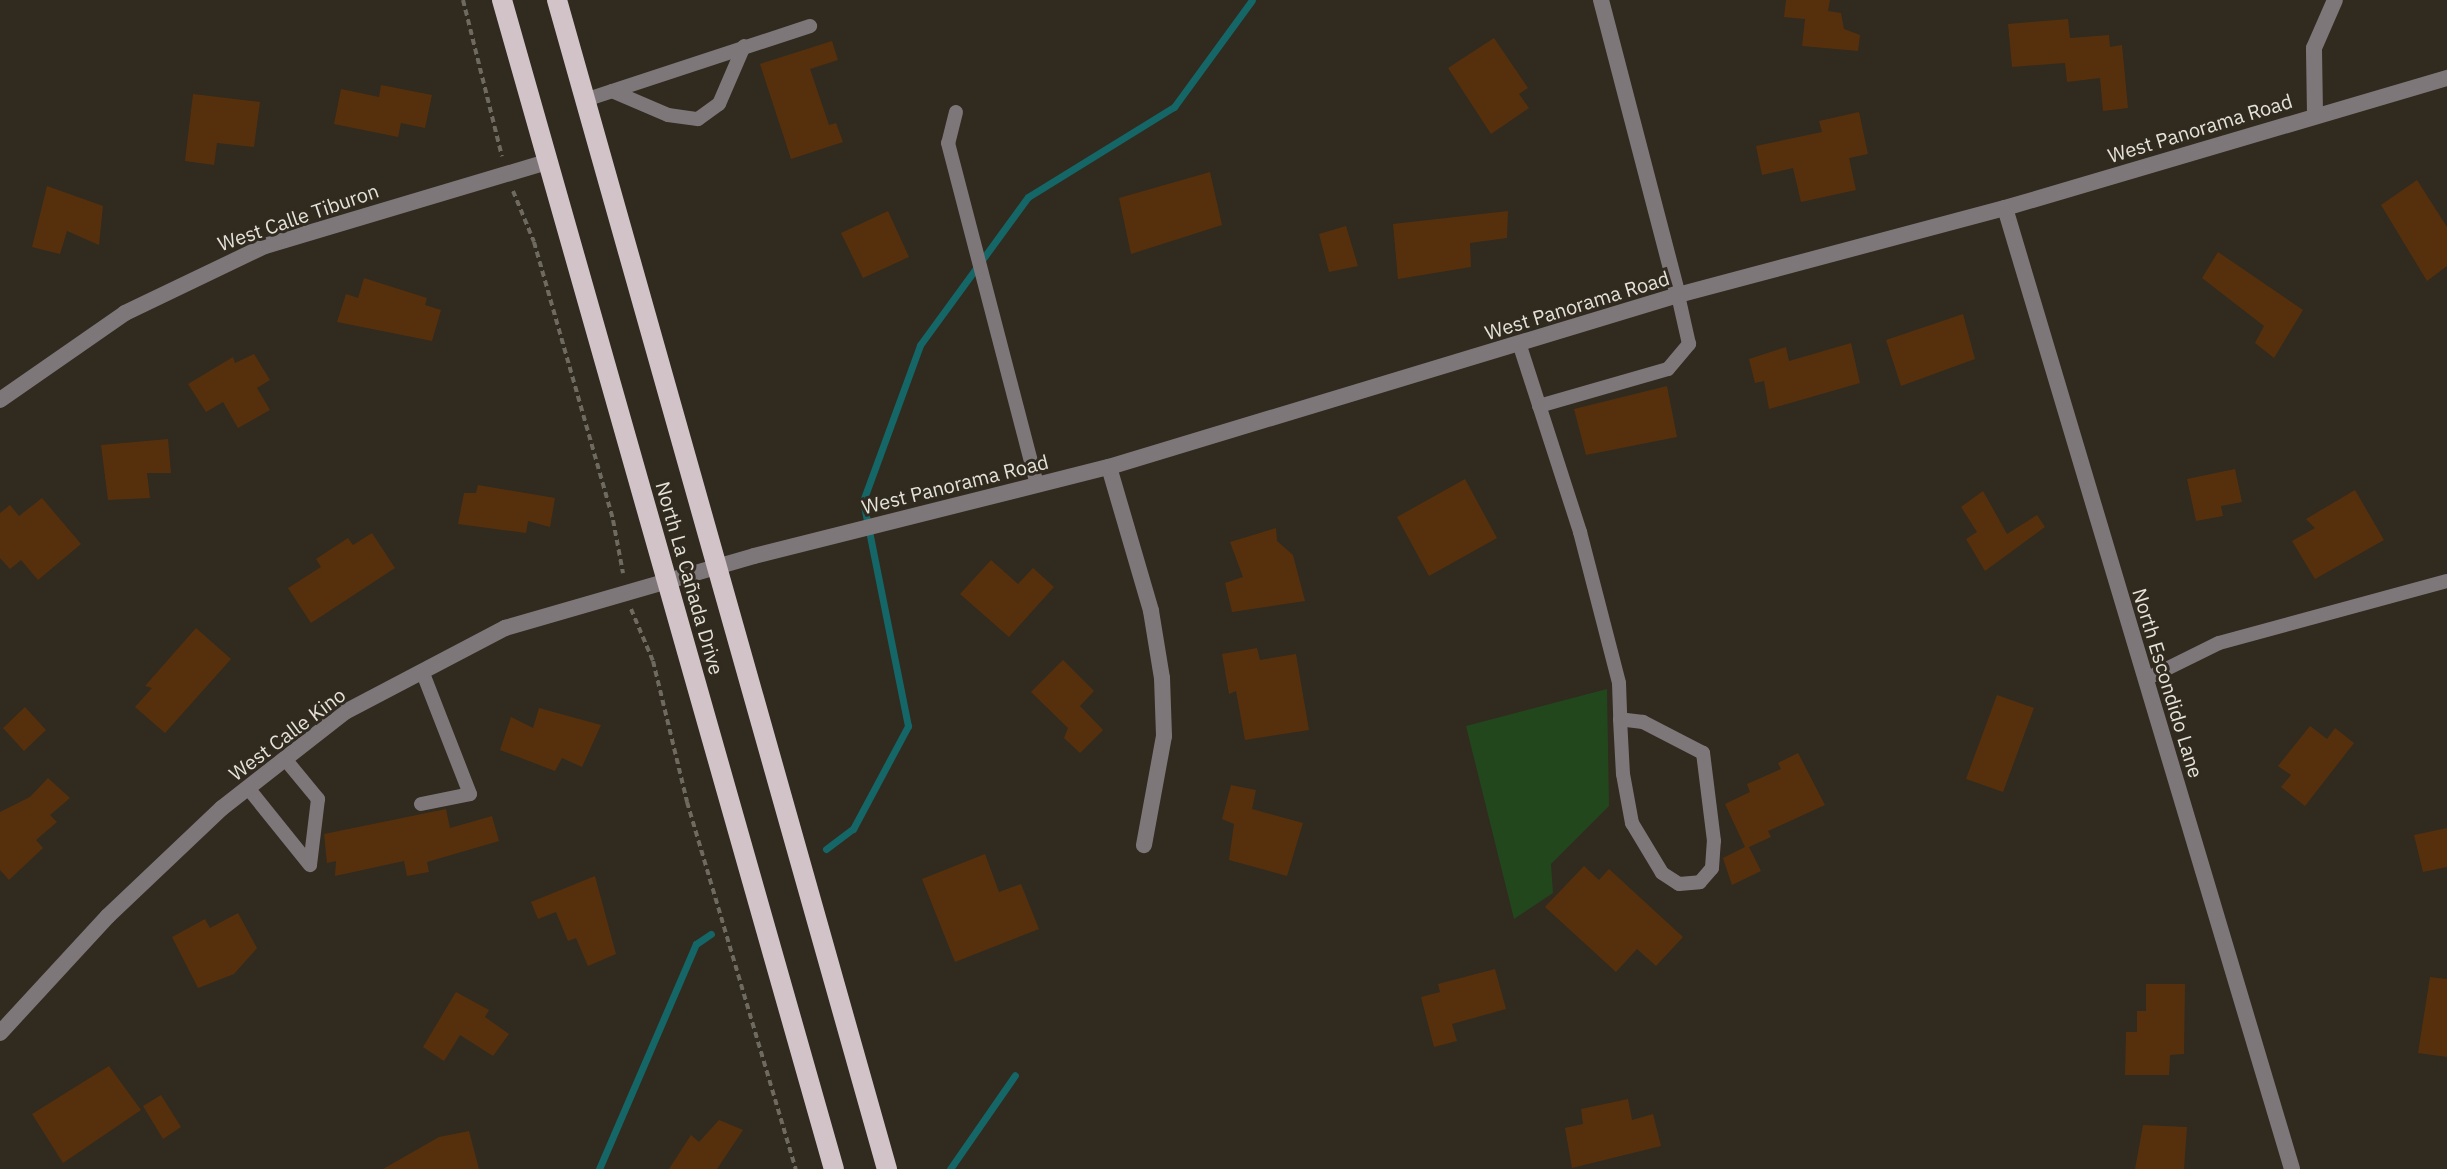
<!DOCTYPE html>
<html>
<head>
<meta charset="utf-8">
<style>
	body { margin:0 }
	#map { position:relative; width:2447px; height:1169px; overflow:hidden; background:#302a1f; font-family:"IBM Plex Sans",sans-serif }
	div>[style] { position:absolute }
	[style*='--x'] { left:calc(var(--x)*1px); top:calc(var(--y)*1px); width:calc(var(--w)*1px); rotate:calc(var(--a)*1deg) }
	.green>* { inset:0; background:#23471c }
	.stream>* { height:7px; margin:-3.5px; padding:0 3.5px; transform-origin:3.5px; border-radius:3.5px; background:#146667 }
	.building>* { inset:0; background:#56300c }
	.path>* { height:4px; margin-top:-2px; transform-origin:0; background:repeating-linear-gradient(90deg,#6f6a60 0 6px,transparent 0 10px) }
	.lane>* { height:14px; margin:-7px; padding:0 7px; transform-origin:7px; border-radius:7px; background:#7e777a }
	.street>* { height:16px; margin:-8px; padding:0 8px; transform-origin:8px; border-radius:8px; background:#7e777a }
	.primary>* { height:20px; margin:-10px; padding:0 10px; transform-origin:10px; border-radius:10px; background:#d2c3c9 }
	span { translate:-50% -50%; white-space:nowrap; text-align:center; line-height:1.15; -webkit-text-stroke:6px #302a1f; paint-order:stroke }
	.street-label { font-size:20px; color:#e5e2da }
</style>
</head>
<body>
<div id="map">
	<div class="green">
		<div style="clip-path:polygon(1607px 689px,1609px 806px,1551px 864px,1553px 893px,1514px 919px,1466px 726px)"></div>
	</div>
	<div class="stream">
		<div style="--x:826;--y:849;--w:34;--a:-37"></div>
		<div style="--x:853;--y:829;--w:117;--a:-61.9"></div>
		<div style="--x:908;--y:726;--w:229;--a:-101.3"></div>
		<div style="--x:863;--y:501;--w:166;--a:-69.9"></div>
		<div style="--x:920;--y:345;--w:183;--a:-53.9"></div>
		<div style="--x:1028;--y:197;--w:172;--a:-31.7"></div>
		<div style="--x:1174;--y:107;--w:132;--a:-53.9"></div>
		<div style="--x:599;--y:1169;--w:245;--a:-66.7"></div>
		<div style="--x:696;--y:944;--w:18;--a:-34"></div>
		<div style="--x:950;--y:1169;--w:114;--a:-55.3"></div>
	</div>
	<div class="building">
		<div style="clip-path:polygon(1786px 0,1830px 0,1828px 11px,1841px 13px,1844px 29px,1860px 35px,1858px 51px,1802px 46px,1805px 19px,1784px 17px)"></div>
		<div style="clip-path:polygon(2068px 19px,2070px 38px,2109px 35px,2110px 47px,2122px 45px,2128px 108px,2103px 111px,2100px 78px,2067px 82px,2065px 63px,2012px 67px,2008px 24px)"></div>
		<div style="clip-path:polygon(1494px 38px,1528px 88px,1519px 94px,1529px 108px,1491px 134px,1448px 68px)"></div>
		<div style="clip-path:polygon(832px 41px,838px 60px,810px 69px,829px 125px,836px 123px,843px 142px,791px 159px,760px 64px)"></div>
		<div style="clip-path:polygon(381px 85px,432px 95px,425px 128px,401px 123px,398px 137px,334px 124px,341px 89px,379px 97px)"></div>
		<div style="clip-path:polygon(193px 94px,260px 102px,254px 147px,217px 143px,214px 165px,185px 161px)"></div>
		<div style="clip-path:polygon(1859px 112px,1868px 154px,1849px 158px,1856px 190px,1801px 202px,1793px 168px,1762px 175px,1756px 146px,1822px 132px,1819px 121px)"></div>
		<div style="clip-path:polygon(1210px 172px,1222px 225px,1131px 254px,1119px 198px)"></div>
		<div style="clip-path:polygon(2417px 180px,2447px 227px,2447px 266px,2427px 281px,2381px 205px)"></div>
		<div style="clip-path:polygon(47px 186px,103px 206px,99px 245px,67px 231px,60px 254px,32px 247px)"></div>
		<div style="clip-path:polygon(888px 211px,909px 257px,863px 278px,841px 233px)"></div>
		<div style="clip-path:polygon(1508px 211px,1507px 238px,1470px 243px,1471px 267px,1398px 279px,1393px 224px)"></div>
		<div style="clip-path:polygon(1346px 226px,1358px 266px,1329px 272px,1319px 234px)"></div>
		<div style="clip-path:polygon(2218px 252px,2303px 310px,2274px 358px,2255px 343px,2264px 326px,2202px 278px)"></div>
		<div style="clip-path:polygon(364px 278px,427px 298px,425px 305px,441px 310px,432px 341px,337px 322px,346px 294px,358px 298px)"></div>
		<div style="clip-path:polygon(1963px 314px,1975px 359px,1901px 386px,1886px 340px)"></div>
		<div style="clip-path:polygon(1851px 343px,1860px 383px,1769px 409px,1764px 381px,1755px 383px,1749px 359px,1786px 347px,1789px 361px)"></div>
		<div style="clip-path:polygon(254px 354px,270px 380px,257px 388px,270px 410px,238px 428px,223px 402px,206px 412px,188px 384px,233px 357px,235px 363px)"></div>
		<div style="clip-path:polygon(1667px 386px,1677px 437px,1586px 455px,1574px 409px)"></div>
		<div style="clip-path:polygon(168px 439px,171px 473px,147px 473px,150px 498px,108px 500px,101px 445px)"></div>
		<div style="clip-path:polygon(2235px 469px,2242px 502px,2221px 506px,2223px 516px,2196px 521px,2187px 479px)"></div>
		<div style="clip-path:polygon(1465px 479px,1497px 538px,1429px 576px,1397px 517px)"></div>
		<div style="clip-path:polygon(478px 485px,555px 498px,550px 527px,528px 521px,526px 533px,458px 524px,464px 493px,476px 493px)"></div>
		<div style="clip-path:polygon(2355px 490px,2384px 540px,2315px 579px,2292px 541px,2315px 528px,2306px 519px)"></div>
		<div style="clip-path:polygon(1983px 491px,2007px 534px,2037px 515px,2045px 527px,1985px 571px,1966px 539px,1977px 532px,1961px 507px)"></div>
		<div style="clip-path:polygon(42px 498px,81px 544px,38px 580px,21px 560px,10px 569px,0 558px,0 513px,10px 505px,19px 516px)"></div>
		<div style="clip-path:polygon(1276px 528px,1277px 541px,1293px 555px,1305px 601px,1232px 612px,1225px 583px,1243px 577px,1230px 542px)"></div>
		<div style="clip-path:polygon(372px 533px,395px 568px,311px 623px,288px 588px,321px 567px,316px 559px,348px 538px,353px 545px)"></div>
		<div style="clip-path:polygon(991px 560px,1018px 584px,1033px 568px,1054px 587px,1009px 637px,960px 594px)"></div>
		<div style="clip-path:polygon(196px 628px,231px 659px,165px 733px,135px 707px,152px 688px,145px 686px)"></div>
		<div style="clip-path:polygon(1257px 648px,1260px 660px,1296px 654px,1309px 730px,1245px 740px,1236px 691px,1229px 694px,1222px 654px)"></div>
		<div style="clip-path:polygon(1063px 660px,1094px 691px,1080px 706px,1103px 730px,1080px 753px,1064px 738px,1068px 728px,1031px 692px)"></div>
		<div style="clip-path:polygon(1997px 695px,2034px 708px,2003px 792px,1966px 779px)"></div>
		<div style="clip-path:polygon(25px 707px,46px 730px,24px 751px,3px 728px)"></div>
		<div style="clip-path:polygon(539px 708px,601px 725px,582px 767px,562px 758px,555px 771px,500px 750px,511px 717px,533px 728px)"></div>
		<div style="clip-path:polygon(2310px 726px,2327px 739px,2335px 728px,2354px 743px,2305px 806px,2281px 787px,2291px 775px,2278px 766px)"></div>
		<div style="clip-path:polygon(1798px 753px,1825px 805px,1768px 831px,1771px 837px,1749px 847px,1761px 871px,1732px 885px,1723px 858px,1745px 847px,1725px 804px,1750px 792px,1747px 784px,1781px 769px,1778px 763px)"></div>
		<div style="clip-path:polygon(48px 778px,70px 798px,50px 815px,57px 822px,36px 840px,43px 848px,9px 880px,0 870px,0 812px,30px 797px)"></div>
		<div style="clip-path:polygon(1231px 785px,1256px 790px,1252px 809px,1303px 823px,1287px 876px,1229px 860px,1234px 824px,1222px 819px)"></div>
		<div style="clip-path:polygon(446px 809px,450px 828px,492px 816px,499px 841px,427px 862px,429px 872px,407px 876px,404px 861px,335px 876px,336px 861px,327px 863px,324px 834px)"></div>
		<div style="clip-path:polygon(2447px 828px,2447px 867px,2423px 872px,2414px 835px)"></div>
		<div style="clip-path:polygon(985px 854px,999px 892px,1021px 884px,1039px 929px,955px 962px,922px 879px)"></div>
		<div style="clip-path:polygon(1584px 866px,1599px 880px,1609px 869px,1683px 937px,1656px 966px,1637px 949px,1616px 972px,1545px 907px)"></div>
		<div style="clip-path:polygon(595px 876px,616px 954px,588px 966px,576px 938px,568px 941px,556px 912px,538px 919px,531px 902px)"></div>
		<div style="clip-path:polygon(238px 913px,257px 948px,234px 974px,198px 988px,172px 937px,205px 919px,210px 928px)"></div>
		<div style="clip-path:polygon(1495px 969px,1506px 1009px,1452px 1024px,1457px 1041px,1434px 1047px,1421px 997px,1440px 992px,1438px 984px)"></div>
		<div style="clip-path:polygon(2430px 977px,2447px 979px,2447px 1057px,2418px 1053px)"></div>
		<div style="clip-path:polygon(2146px 984px,2185px 984px,2184px 1054px,2170px 1055px,2169px 1075px,2125px 1075px,2126px 1032px,2137px 1032px,2137px 1011px,2146px 1011px)"></div>
		<div style="clip-path:polygon(456px 992px,489px 1010px,485px 1017px,509px 1034px,493px 1056px,460px 1035px,444px 1061px,423px 1047px)"></div>
		<div style="clip-path:polygon(109px 1066px,141px 1110px,63px 1163px,32px 1114px)"></div>
		<div style="clip-path:polygon(161px 1095px,181px 1127px,163px 1139px,143px 1106px)"></div>
		<div style="clip-path:polygon(1628px 1099px,1632px 1120px,1653px 1114px,1661px 1146px,1572px 1168px,1565px 1128px,1583px 1124px,1581px 1109px)"></div>
		<div style="clip-path:polygon(719px 1120px,743px 1130px,717px 1169px,669px 1169px,691px 1135px,699px 1142px)"></div>
		<div style="clip-path:polygon(2143px 1125px,2187px 1127px,2184px 1169px,2135px 1169px)"></div>
		<div style="clip-path:polygon(469px 1131px,479px 1169px,383px 1169px,439px 1137px)"></div>
	</div>
	<div class="path">
		<div style="--x:463;--y:0;--w:161;--a:76"></div>
		<div style="--x:513;--y:191;--w:55;--a:67.6"></div>
		<div style="--x:534;--y:242;--w:289;--a:74.1"></div>
		<div style="--x:613;--y:520;--w:54;--a:79.3"></div>
		<div style="--x:631;--y:609;--w:56;--a:67.1"></div>
		<div style="--x:653;--y:661;--w:145;--a:76.4"></div>
		<div style="--x:687;--y:802;--w:383;--a:73.5"></div>
	</div>
	<div class="lane">
		<div style="--x:612;--y:91;--w:61;--a:23.2"></div>
		<div style="--x:668;--y:115;--w:30;--a:8"></div>
		<div style="--x:698;--y:119;--w:26;--a:-36"></div>
		<div style="--x:719;--y:104;--w:63;--a:-66.7"></div>
		<div style="--x:585;--y:100;--w:237;--a:-18.2"></div>
		<div style="--x:956;--y:112;--w:32;--a:104"></div>
		<div style="--x:948;--y:143;--w:352;--a:75.4"></div>
		<div style="--x:1519;--y:343;--w:199;--a:72.1"></div>
		<div style="--x:1580;--y:532;--w:156;--a:75.5"></div>
		<div style="--x:1619;--y:683;--w:36;--a:88"></div>
		<div style="--x:1620;--y:719;--w:55;--a:86.9"></div>
		<div style="--x:1623;--y:774;--w:50;--a:79.6"></div>
		<div style="--x:1632;--y:823;--w:58;--a:59"></div>
		<div style="--x:1662;--y:873;--w:20;--a:33"></div>
		<div style="--x:1679;--y:884;--w:21;--a:-5"></div>
		<div style="--x:1700;--y:882;--w:18;--a:-49"></div>
		<div style="--x:1712;--y:868;--w:27;--a:-86"></div>
		<div style="--x:1714;--y:841;--w:89;--a:-97.1"></div>
		<div style="--x:1703;--y:753;--w:68;--a:-152.7"></div>
		<div style="--x:1643;--y:722;--w:23;--a:-173"></div>
		<div style="--x:1539;--y:406;--w:134;--a:-16"></div>
		<div style="--x:1668;--y:369;--w:33;--a:-50"></div>
		<div style="--x:1689;--y:344;--w:50;--a:-102.7"></div>
		<div style="--x:2146;--y:679;--w:81;--a:-26.3"></div>
		<div style="--x:2219;--y:643;--w:236;--a:-15.2"></div>
		<div style="--x:285;--y:759;--w:52;--a:50.5"></div>
		<div style="--x:318;--y:799;--w:66;--a:96.9"></div>
		<div style="--x:248;--y:788;--w:99;--a:51.2"></div>
		<div style="--x:421;--y:804;--w:50;--a:-11.5"></div>
		<div style="--x:470;--y:794;--w:132;--a:-111.3"></div>
	</div>
	<div class="street">
		<div style="--x:1601;--y:0;--w:305;--a:75.4"></div>
		<div style="--x:2315;--y:114;--w:66;--a:-90.9"></div>
		<div style="--x:2314;--y:48;--w:52;--a:-66.4"></div>
		<div style="--x:2005;--y:208;--w:1003;--a:73.37"></div>
		<div style="--x:0;--y:400;--w:152;--a:-34.8"></div>
		<div style="--x:125;--y:313;--w:155;--a:-25.6"></div>
		<div style="--x:265;--y:246;--w:294;--a:-16.6"></div>
		<div style="--x:1109;--y:467;--w:150;--a:73.7"></div>
		<div style="--x:1151;--y:611;--w:68;--a:80.7"></div>
		<div style="--x:1162;--y:678;--w:58;--a:88"></div>
		<div style="--x:1164;--y:736;--w:111;--a:100.4"></div>
		<div style="--x:0;--y:1033;--w:159;--a:-47.3"></div>
		<div style="--x:108;--y:916;--w:157;--a:-43.5"></div>
		<div style="--x:222;--y:808;--w:156;--a:-38"></div>
		<div style="--x:345;--y:712;--w:181;--a:-27.7"></div>
		<div style="--x:505;--y:628;--w:259;--a:-16.1"></div>
		<div style="--x:754;--y:556;--w:366;--a:-14.1"></div>
		<div style="--x:1109;--y:467;--w:594;--a:-16.82"></div>
		<div style="--x:1678;--y:295;--w:338;--a:-14.9"></div>
		<div style="--x:2005;--y:208;--w:461;--a:-16.4"></div>
	</div>
	<div class="primary">
		<div style="--x:502;--y:0;--w:1215;--a:74.15"></div>
		<div style="--x:557;--y:0;--w:1215;--a:74.24"></div>
	</div>
	<div class="street-label">
		<span style="left:2200px;top:128px;rotate:-17deg">West Panorama Road</span>
		<span style="left:298px;top:217px;rotate:-19deg">West Calle Tiburon</span>
		<span style="left:1577px;top:305px;rotate:-17deg">West Panorama Road</span>
		<span style="left:955px;top:484px;rotate:-14deg">West Panorama Road</span>
		<span style="left:690px;top:578px;rotate:74deg">North La Cañada Drive</span>
		<span style="left:2168px;top:683px;rotate:73deg">North Escondido Lane</span>
		<span style="left:287px;top:734px;rotate:-37deg">West Calle Kino</span>
	</div>
</div>
</body>
</html>
